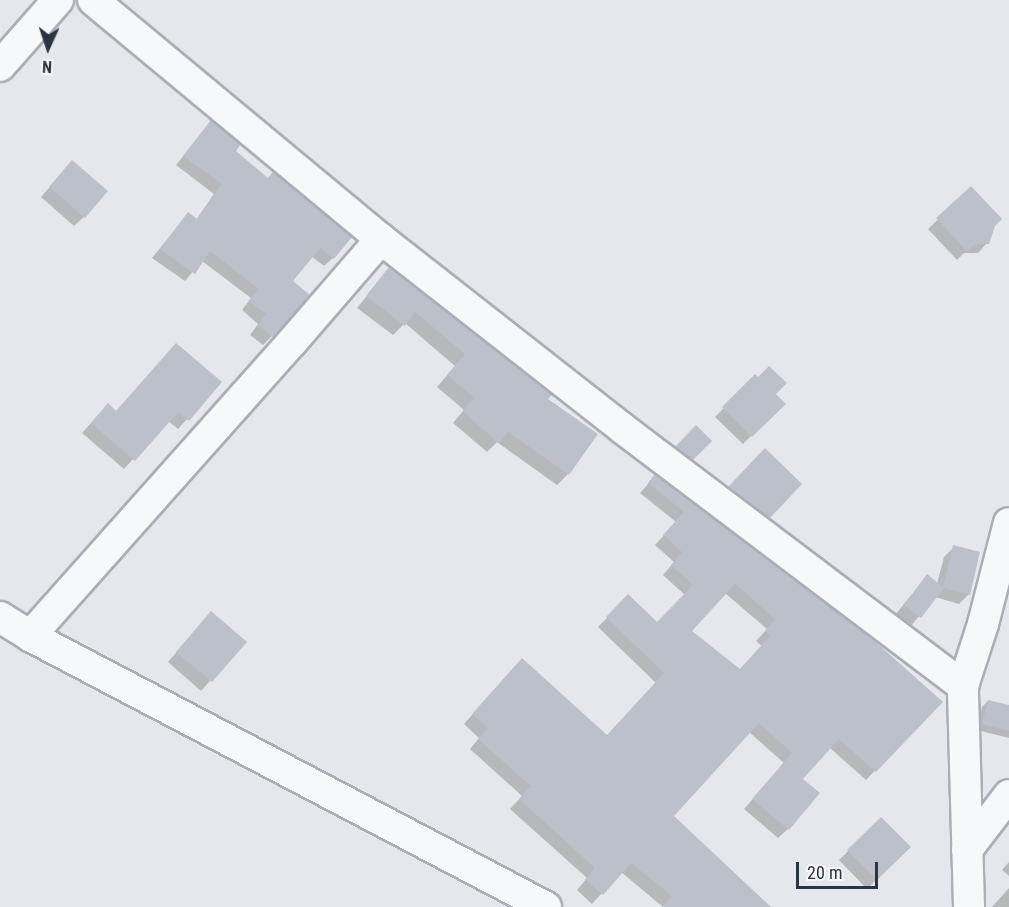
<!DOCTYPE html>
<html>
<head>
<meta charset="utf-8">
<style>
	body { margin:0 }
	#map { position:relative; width:1009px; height:907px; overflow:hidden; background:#e4e7ec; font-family:"Roboto Condensed",sans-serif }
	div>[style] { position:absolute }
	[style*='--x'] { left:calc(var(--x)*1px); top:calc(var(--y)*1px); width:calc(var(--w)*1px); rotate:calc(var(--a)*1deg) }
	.shadow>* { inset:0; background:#0003 }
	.building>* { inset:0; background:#bbc0ca }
	.roads { filter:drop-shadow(2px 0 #a9aeb7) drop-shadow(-2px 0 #a9aeb7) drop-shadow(0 2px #a9aeb7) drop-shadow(0 -2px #a9aeb7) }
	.minor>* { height:30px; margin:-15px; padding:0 15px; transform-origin:15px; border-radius:15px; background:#f7f8fa }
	span { translate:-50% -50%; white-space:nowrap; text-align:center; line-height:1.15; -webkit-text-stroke:4.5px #f4f6f9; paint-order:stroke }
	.north { position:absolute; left:18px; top:18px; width:60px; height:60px; -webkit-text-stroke:4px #f4f6f9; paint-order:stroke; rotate:183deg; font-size:16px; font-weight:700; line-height:24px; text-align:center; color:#2b3445 }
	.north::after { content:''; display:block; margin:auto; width:21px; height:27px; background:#2b3445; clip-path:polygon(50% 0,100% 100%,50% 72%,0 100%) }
	.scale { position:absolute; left:796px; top:862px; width:82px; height:27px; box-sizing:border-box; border:3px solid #2b3445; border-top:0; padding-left:8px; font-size:18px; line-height:21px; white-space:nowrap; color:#2b3445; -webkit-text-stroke:4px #f4f6f9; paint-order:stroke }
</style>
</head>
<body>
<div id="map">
	<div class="shadow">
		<div style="clip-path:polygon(211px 122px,234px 151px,333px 258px,324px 266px,311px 256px,291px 282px,272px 336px,263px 345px,250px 335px,258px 324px,242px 310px,251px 298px,202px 261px,185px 281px,152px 258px,188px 214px,196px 220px,214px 194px,176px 165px)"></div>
		<div style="clip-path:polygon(63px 172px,84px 217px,74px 226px,41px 197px)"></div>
		<div style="clip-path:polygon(971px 188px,993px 226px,987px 243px,978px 253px,964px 253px,957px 260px,928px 229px)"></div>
		<div style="clip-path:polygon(389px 269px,546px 399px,568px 474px,557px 485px,497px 442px,487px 452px,453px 423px,464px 410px,437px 387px,455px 366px,405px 323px,393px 335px,357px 308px)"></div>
		<div style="clip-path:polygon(755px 376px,783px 404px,743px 444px,715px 417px)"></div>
		<div style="clip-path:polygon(220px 383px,178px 429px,168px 421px,124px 469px,82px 433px,99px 414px,116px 412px)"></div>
		<div style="clip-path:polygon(696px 427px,710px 441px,688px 464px,672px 452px)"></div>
		<div style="clip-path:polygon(755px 460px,800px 484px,759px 527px,720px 497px)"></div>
		<div style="clip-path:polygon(evenodd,655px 476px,941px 702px,866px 780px,830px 748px,801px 779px,788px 829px,778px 838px,744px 809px,784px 763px,749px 732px,672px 816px,757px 907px,663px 907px,621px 872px,592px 904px,577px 890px,587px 878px,510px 809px,522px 796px,470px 749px,479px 738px,464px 724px,513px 669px,607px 736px,656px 683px,598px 627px,628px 597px,657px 624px,685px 595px,663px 575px,674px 562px,655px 545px,676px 522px,640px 493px,655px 476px,725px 593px,767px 629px,756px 641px,762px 646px,740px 671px,690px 631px,725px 593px)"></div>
		<div style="clip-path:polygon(954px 547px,969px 594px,959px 604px,935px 597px,910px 627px,895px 615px,927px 576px,937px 584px,944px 557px)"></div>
		<div style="clip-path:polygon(202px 623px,245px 642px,201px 691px,168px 662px)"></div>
		<div style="clip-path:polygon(988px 701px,1009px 707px,1009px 738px,977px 730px,982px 707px)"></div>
		<div style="clip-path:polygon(881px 819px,909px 847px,867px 889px,839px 860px)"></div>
		<div style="clip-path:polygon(1009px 862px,1009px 876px,1002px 870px)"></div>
		<div style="clip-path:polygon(1009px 888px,1009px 907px,992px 907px)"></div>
	</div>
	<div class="building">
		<div style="clip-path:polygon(211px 120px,240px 145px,236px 151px,268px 178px,273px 172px,352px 237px,334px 259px,320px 248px,293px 281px,310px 295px,273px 337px,258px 325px,266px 314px,249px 301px,259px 289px,210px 251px,195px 274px,160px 249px,188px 212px,197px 219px,222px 184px,183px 156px)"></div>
		<div style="clip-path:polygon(72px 160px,108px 191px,85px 218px,49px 187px)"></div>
		<div style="clip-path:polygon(971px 186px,1002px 219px,995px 226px,989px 244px,975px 244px,967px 251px,936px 218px)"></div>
		<div style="clip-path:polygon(389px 267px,552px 395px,548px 399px,598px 434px,569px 475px,508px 432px,499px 443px,462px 411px,474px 398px,447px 375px,465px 354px,415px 312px,405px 326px,366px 296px)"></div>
		<div style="clip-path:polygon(176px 343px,222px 382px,189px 421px,178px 412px,135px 461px,91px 423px,108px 403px,116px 411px)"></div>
		<div style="clip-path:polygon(769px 366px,787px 383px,776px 394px,786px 404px,752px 437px,722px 407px,755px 374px,758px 377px)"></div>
		<div style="clip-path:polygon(696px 425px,712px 441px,693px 460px,675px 447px)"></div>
		<div style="clip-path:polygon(765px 448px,802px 484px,770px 518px,728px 487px)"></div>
		<div style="clip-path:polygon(evenodd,655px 474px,870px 637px,943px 702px,876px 772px,839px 739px,803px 779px,820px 793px,789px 830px,752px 799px,792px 753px,759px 723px,674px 816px,771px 907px,662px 907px,672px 896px,631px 863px,603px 895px,585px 880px,595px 868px,519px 799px,531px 786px,478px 739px,488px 728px,472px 714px,522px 658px,607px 735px,664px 673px,606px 617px,628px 594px,657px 622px,693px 585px,671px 565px,682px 552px,663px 535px,684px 512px,648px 483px,655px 474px,735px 584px,775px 619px,765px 631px,770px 636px,740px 669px,692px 631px,735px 584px)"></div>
		<div style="clip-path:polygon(953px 545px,980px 552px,970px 595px,944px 588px,921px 618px,904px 605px,927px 574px,943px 587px)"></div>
		<div style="clip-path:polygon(211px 611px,247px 642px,212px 682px,176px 652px)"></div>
		<div style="clip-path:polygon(988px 700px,1009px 705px,1009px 731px,982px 724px)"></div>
		<div style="clip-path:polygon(881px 817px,911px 847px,877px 880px,847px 850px)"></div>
	</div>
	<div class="roads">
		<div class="minor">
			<div style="--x:93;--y:0;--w:374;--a:39.7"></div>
			<div style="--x:381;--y:239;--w:306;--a:38.1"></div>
			<div style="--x:622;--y:428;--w:428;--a:37.1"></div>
			<div style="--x:0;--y:66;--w:88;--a:-48.7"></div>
			<div style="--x:0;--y:617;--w:36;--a:32"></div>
			<div style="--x:30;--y:636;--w:583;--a:27.71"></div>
			<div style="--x:30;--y:636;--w:394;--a:-48.3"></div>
			<div style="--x:292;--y:342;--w:136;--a:-49.2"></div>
			<div style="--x:967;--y:850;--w:69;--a:-52.6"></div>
			<div style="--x:969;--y:907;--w:221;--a:-91.6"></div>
			<div style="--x:963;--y:686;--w:65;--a:-72.1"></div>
			<div style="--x:983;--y:624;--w:104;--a:-75.6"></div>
		</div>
	</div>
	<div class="north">N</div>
	<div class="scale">20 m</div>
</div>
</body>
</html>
